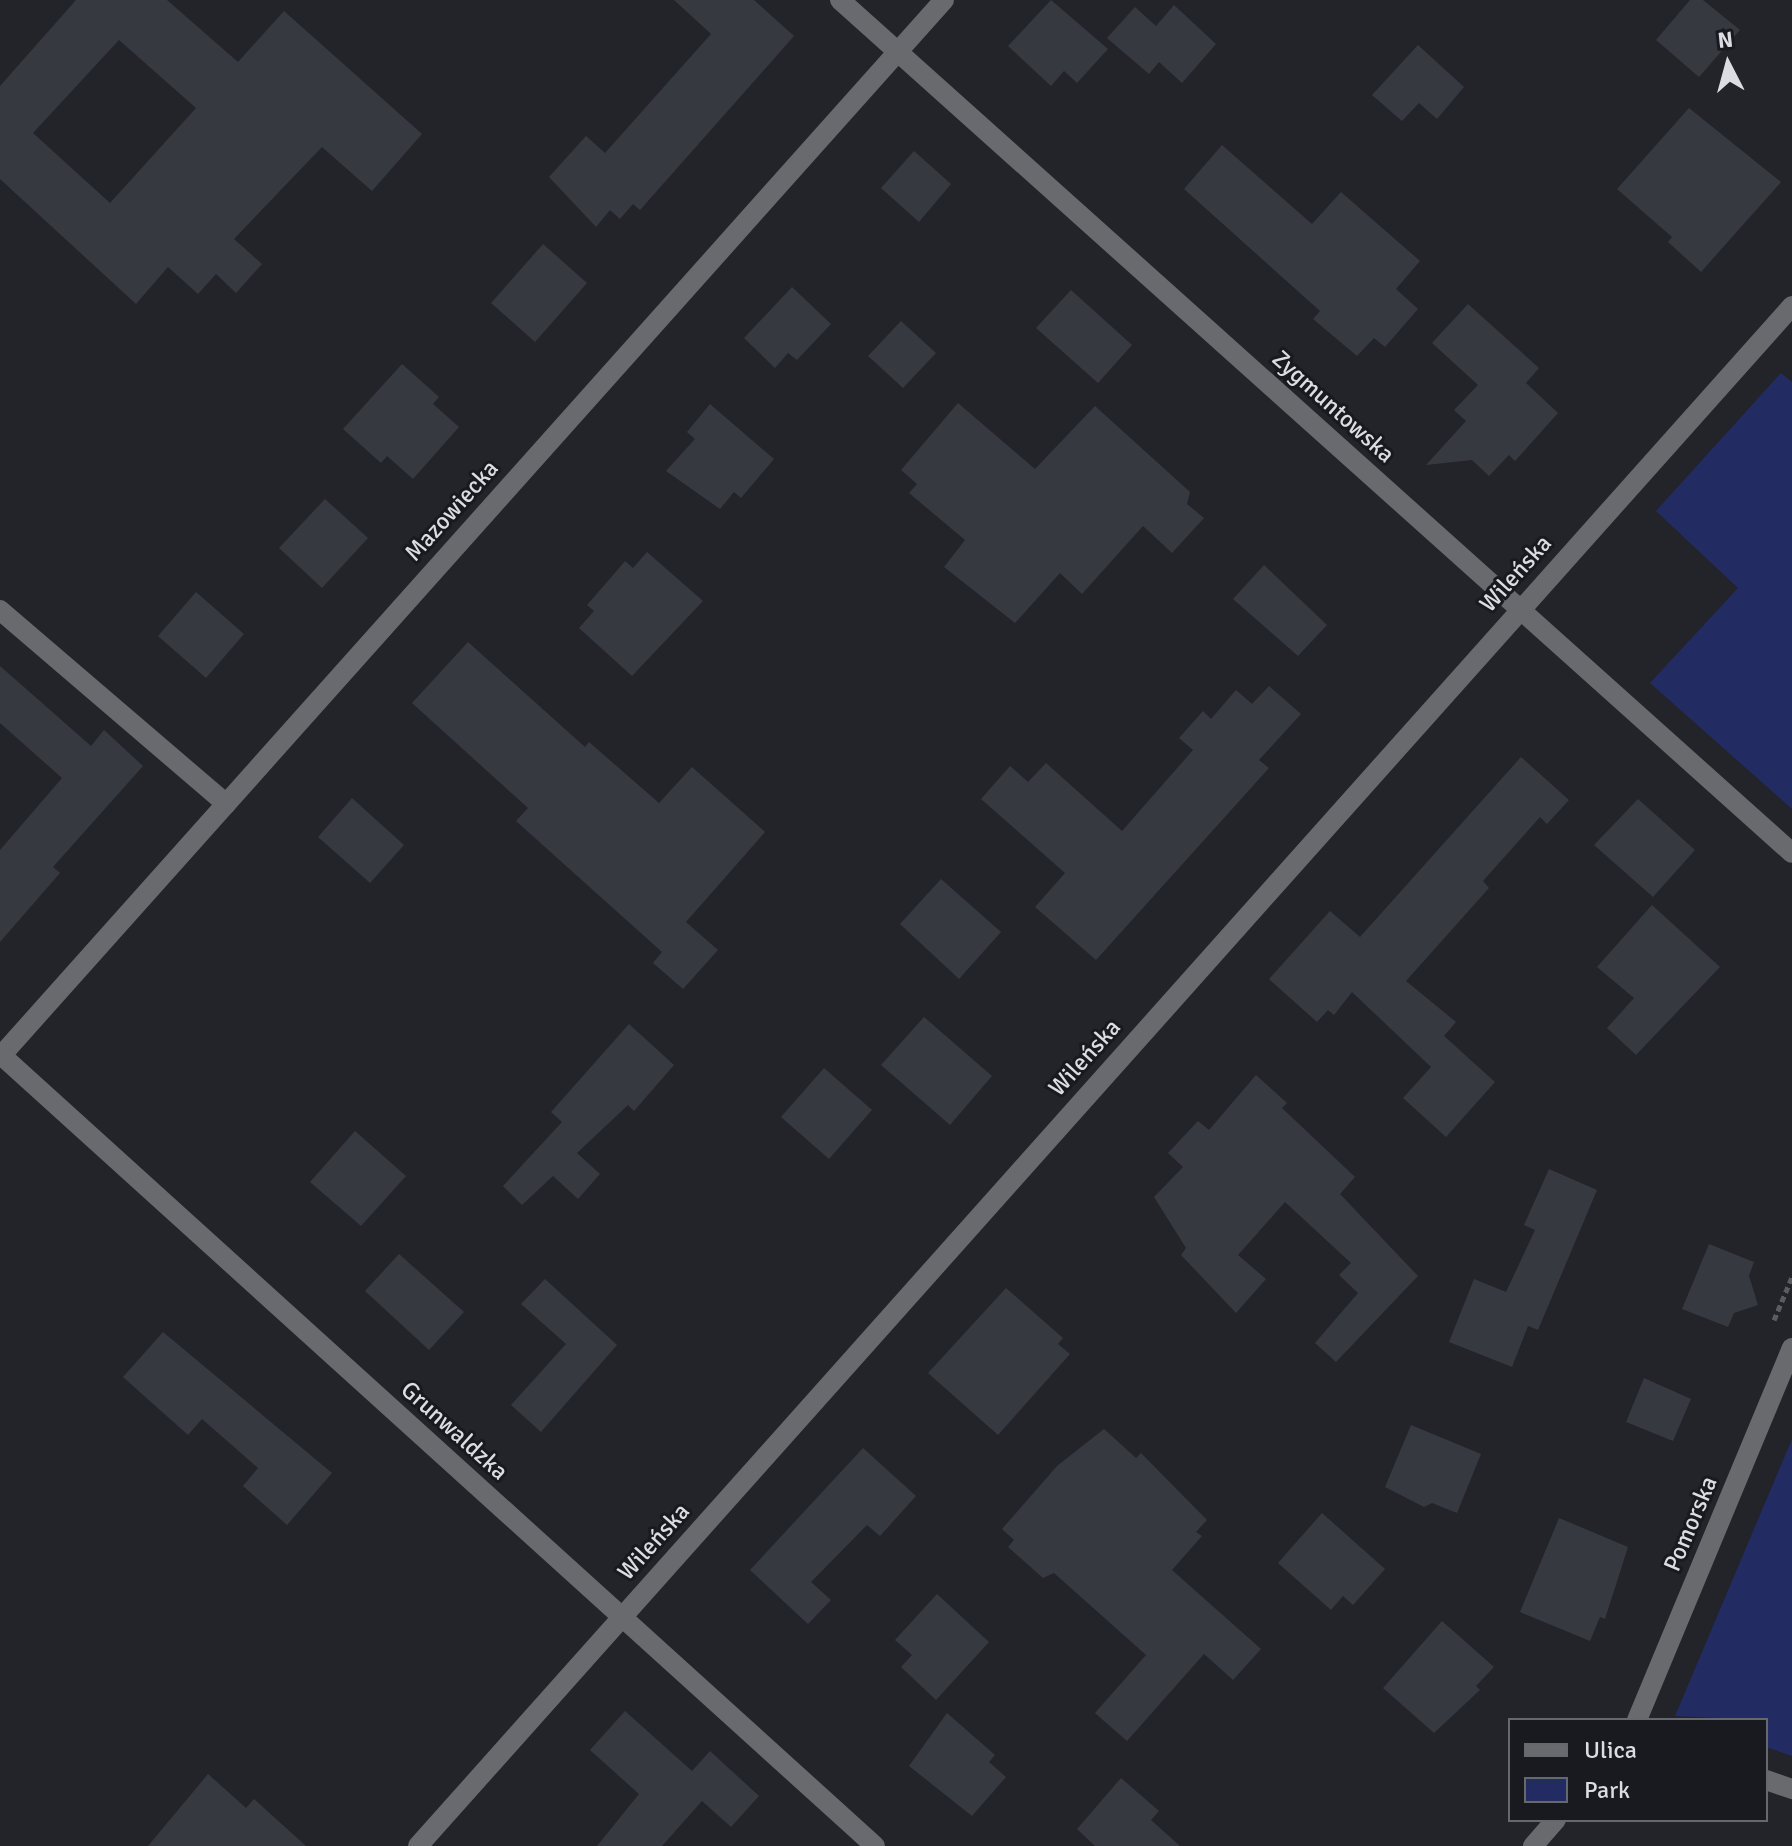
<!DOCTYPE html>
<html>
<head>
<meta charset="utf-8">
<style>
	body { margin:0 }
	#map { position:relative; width:1792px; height:1846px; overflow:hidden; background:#22242a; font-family:Signika,sans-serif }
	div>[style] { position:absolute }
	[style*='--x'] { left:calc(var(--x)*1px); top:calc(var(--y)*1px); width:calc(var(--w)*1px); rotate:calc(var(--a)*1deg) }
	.green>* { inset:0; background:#222c62 }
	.building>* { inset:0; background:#373940 }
	.path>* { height:5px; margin-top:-2.5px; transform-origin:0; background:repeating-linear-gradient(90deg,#5b5c62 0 6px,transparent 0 10px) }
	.minor>* { height:20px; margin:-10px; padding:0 10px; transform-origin:10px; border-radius:10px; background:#696a6d }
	span { translate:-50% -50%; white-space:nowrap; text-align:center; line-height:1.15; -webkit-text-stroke:6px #181a20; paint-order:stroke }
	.street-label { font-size:24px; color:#dcdde2 }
	.legend { position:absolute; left:1508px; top:1718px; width:260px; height:104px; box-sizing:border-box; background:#181a20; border:2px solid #66686e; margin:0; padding:10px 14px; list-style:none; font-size:24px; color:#dcdde2 }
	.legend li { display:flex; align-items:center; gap:16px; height:40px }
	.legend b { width:40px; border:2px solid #66686e }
	.north { position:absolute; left:1688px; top:24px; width:80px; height:80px; -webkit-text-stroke:6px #181a20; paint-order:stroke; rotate:354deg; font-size:22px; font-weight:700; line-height:32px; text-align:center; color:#dcdde2 }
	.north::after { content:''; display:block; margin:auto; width:28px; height:36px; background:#dcdde2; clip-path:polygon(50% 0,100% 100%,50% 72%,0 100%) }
</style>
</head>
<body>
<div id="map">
	<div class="green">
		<div style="clip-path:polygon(1781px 373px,1792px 382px,1792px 809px,1650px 683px,1738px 588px,1656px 511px)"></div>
		<div style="clip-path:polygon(1792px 1439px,1792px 1756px,1766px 1747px,1766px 1720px,1675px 1716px)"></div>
	</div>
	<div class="building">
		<div style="clip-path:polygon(evenodd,76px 0,167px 0,238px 62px,284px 11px,422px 134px,372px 191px,322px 147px,234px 239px,262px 264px,236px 293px,216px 274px,198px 294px,168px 267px,136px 304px,0 179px,0 86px,76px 0,119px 40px,196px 108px,110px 203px,33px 133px,119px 40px)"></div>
		<div style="clip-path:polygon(674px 0,754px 0,794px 36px,640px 210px,633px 204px,620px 219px,610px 210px,596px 227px,549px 177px,586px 136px,605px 153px,711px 34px)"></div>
		<div style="clip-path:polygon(1051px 0,1108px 49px,1077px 83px,1064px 71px,1051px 86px,1008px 46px)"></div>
		<div style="clip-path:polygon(1690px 0,1703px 0,1740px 30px,1699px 77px,1656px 40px)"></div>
		<div style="clip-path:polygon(1174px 5px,1216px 44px,1182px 83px,1159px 62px,1149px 74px,1107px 38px,1135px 7px,1156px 26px)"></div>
		<div style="clip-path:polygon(1418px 45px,1464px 87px,1437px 119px,1419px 103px,1402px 121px,1372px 95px)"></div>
		<div style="clip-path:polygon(1689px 108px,1781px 182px,1701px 272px,1668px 242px,1672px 237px,1617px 189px)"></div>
		<div style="clip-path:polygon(1222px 145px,1312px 224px,1341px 192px,1420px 261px,1396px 289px,1418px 309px,1385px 347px,1374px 338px,1357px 356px,1313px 319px,1320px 311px,1184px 189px)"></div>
		<div style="clip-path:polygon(914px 151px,951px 184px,919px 222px,881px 188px)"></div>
		<div style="clip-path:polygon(543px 244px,587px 283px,535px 342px,491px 303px)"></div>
		<div style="clip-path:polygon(792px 287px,831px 324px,797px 360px,788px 353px,775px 368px,744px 338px)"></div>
		<div style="clip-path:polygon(1071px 290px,1132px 345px,1098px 383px,1036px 328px)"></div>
		<div style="clip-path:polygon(1468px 304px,1539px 368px,1526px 383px,1558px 413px,1515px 461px,1509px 455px,1489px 476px,1472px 460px,1426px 465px,1466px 421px,1454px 410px,1478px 385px,1432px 343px)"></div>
		<div style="clip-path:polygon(901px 321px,936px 353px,903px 388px,868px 356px)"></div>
		<div style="clip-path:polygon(402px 364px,439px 397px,433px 404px,459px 427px,413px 479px,387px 456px,381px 463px,343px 429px)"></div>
		<div style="clip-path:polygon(958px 403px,1035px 469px,1095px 406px,1190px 492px,1187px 504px,1204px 518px,1172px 553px,1143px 526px,1082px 594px,1060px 573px,1015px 623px,944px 567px,965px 540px,909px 493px,917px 484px,901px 470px)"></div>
		<div style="clip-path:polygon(710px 404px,774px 459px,741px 498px,734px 492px,720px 509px,666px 471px,695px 439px,687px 432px)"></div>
		<div style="clip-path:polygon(325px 499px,368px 538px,322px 588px,279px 548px)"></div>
		<div style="clip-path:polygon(647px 552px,703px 601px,632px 676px,579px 628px,594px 611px,587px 605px,614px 574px,625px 561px,633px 568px)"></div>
		<div style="clip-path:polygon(1264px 565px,1327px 625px,1298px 656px,1233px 599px)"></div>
		<div style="clip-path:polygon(196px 592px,244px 634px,206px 678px,158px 636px)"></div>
		<div style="clip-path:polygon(468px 642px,585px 747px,589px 742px,659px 803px,692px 767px,765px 832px,686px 922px,718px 950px,683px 989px,653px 963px,662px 952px,516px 821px,528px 808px,412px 703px)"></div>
		<div style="clip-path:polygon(0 666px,91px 746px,104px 730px,143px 766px,53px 867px,60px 873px,0 942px,0 850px,62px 778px,0 723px)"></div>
		<div style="clip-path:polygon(1269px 686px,1301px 714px,1259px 760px,1269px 768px,1096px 960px,1035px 907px,1065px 873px,981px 799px,1010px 766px,1028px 782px,1046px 763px,1122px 831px,1193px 750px,1179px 738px,1203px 711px,1211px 719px,1236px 690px,1252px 704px)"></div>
		<div style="clip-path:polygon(1521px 757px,1569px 800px,1547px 824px,1540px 817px,1483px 881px,1489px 888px,1406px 981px,1456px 1022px,1444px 1036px,1495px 1082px,1446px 1137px,1403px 1098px,1431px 1067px,1352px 992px,1334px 1015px,1328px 1010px,1317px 1022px,1269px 979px,1330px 911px,1360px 937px)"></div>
		<div style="clip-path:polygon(352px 798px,404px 845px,370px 883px,318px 837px)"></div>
		<div style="clip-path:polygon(1638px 799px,1695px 850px,1653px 897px,1594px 845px)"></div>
		<div style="clip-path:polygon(941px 879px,1001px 932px,959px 979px,900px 924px)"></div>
		<div style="clip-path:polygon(1652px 905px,1720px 967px,1636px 1055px,1607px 1028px,1634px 998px,1597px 967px)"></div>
		<div style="clip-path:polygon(924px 1017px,992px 1076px,950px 1125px,881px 1065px)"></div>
		<div style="clip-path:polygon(629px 1024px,674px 1065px,634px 1111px,628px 1105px,577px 1153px,600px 1174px,578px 1199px,553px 1176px,522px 1205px,503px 1186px,562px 1122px,551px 1112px)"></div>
		<div style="clip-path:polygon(824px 1068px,872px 1110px,829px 1159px,781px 1117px)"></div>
		<div style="clip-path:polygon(1256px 1075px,1287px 1103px,1282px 1108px,1355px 1177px,1340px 1194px,1418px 1276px,1336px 1362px,1315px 1343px,1358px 1293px,1339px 1275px,1351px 1263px,1285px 1202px,1238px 1255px,1266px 1279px,1236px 1313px,1181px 1255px,1186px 1248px,1154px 1197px,1183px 1167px,1168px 1153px,1198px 1121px,1209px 1130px)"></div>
		<div style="clip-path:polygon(355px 1131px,406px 1176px,361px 1226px,310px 1182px)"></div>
		<div style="clip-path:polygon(1549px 1169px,1597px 1190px,1538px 1330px,1528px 1326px,1512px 1367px,1449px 1342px,1474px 1279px,1506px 1292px,1535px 1230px,1524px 1225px)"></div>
		<div style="clip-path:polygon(1709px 1244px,1754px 1262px,1749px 1276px,1758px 1305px,1734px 1313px,1728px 1327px,1682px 1309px)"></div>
		<div style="clip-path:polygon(399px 1254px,464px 1312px,429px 1350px,365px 1291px)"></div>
		<div style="clip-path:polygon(545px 1279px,617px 1345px,541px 1432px,511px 1405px,566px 1344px,521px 1304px)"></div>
		<div style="clip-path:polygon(1006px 1288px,1063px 1338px,1058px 1344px,1070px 1354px,998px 1435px,928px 1373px)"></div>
		<div style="clip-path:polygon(163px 1332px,332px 1473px,287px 1525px,243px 1486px,258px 1468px,202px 1419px,188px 1435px,123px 1377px)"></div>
		<div style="clip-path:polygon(1644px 1378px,1691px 1399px,1673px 1441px,1626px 1422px)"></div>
		<div style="clip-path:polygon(1411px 1425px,1481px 1454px,1457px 1513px,1432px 1503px,1424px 1507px,1385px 1487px)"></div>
		<div style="clip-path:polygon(1104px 1429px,1136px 1458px,1141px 1453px,1207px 1520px,1196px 1532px,1202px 1536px,1172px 1570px,1261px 1649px,1233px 1680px,1204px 1654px,1127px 1741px,1095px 1713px,1146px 1655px,1054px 1573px,1043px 1578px,1008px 1547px,1014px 1540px,1002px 1529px,1057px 1466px)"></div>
		<div style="clip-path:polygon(863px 1448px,916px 1496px,880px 1536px,867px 1525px,811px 1582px,831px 1600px,808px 1624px,750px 1570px)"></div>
		<div style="clip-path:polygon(1322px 1513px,1385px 1569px,1353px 1605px,1343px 1596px,1331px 1610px,1278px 1563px)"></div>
		<div style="clip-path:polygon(1559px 1518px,1628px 1547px,1605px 1619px,1600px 1617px,1590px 1641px,1520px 1612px)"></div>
		<div style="clip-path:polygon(937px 1594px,989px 1642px,936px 1700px,901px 1667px,912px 1655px,895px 1640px)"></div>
		<div style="clip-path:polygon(1442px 1621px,1494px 1667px,1476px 1686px,1480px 1690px,1434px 1733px,1383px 1688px)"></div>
		<div style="clip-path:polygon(625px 1711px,692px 1771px,710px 1751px,759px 1796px,731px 1827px,702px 1801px,662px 1846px,597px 1846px,639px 1794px,590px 1750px)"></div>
		<div style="clip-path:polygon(947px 1713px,995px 1755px,989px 1762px,1006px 1777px,972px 1816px,909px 1766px)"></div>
		<div style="clip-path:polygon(208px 1774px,246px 1808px,254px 1799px,306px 1846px,148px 1846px)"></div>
		<div style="clip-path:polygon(1121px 1778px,1159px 1811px,1151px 1820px,1180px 1846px,1095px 1846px,1077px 1829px)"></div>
	</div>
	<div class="path">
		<div style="--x:1774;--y:1320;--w:47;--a:-67.3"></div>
	</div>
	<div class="minor">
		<div style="--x:840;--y:0;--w:1278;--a:41.86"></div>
		<div style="--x:0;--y:610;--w:298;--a:40.6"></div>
		<div style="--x:0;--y:1054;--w:1180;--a:42.15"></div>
		<div style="--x:0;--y:1057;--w:1417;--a:-48.23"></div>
		<div style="--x:1637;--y:1720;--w:403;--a:-67.4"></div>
		<div style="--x:1766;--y:1780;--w:28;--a:19"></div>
		<div style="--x:418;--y:1846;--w:2064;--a:-48.26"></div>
		<div style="--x:1533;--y:1846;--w:35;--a:-49"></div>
	</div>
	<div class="street-label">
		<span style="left:1333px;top:407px;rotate:42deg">Zygmuntowska</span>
		<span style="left:452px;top:511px;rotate:-48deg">Mazowiecka</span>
		<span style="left:1516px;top:574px;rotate:-48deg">Wileńska</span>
		<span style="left:1085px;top:1058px;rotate:-48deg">Wileńska</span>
		<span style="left:454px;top:1431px;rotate:42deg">Grunwaldzka</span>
		<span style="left:1691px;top:1524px;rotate:-67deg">Pomorska</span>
		<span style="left:654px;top:1542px;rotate:-48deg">Wileńska</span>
	</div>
	<ul class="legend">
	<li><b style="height:10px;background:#696a6d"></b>Ulica</li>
	<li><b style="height:22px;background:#222c62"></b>Park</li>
	</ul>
	<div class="north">N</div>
</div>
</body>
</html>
